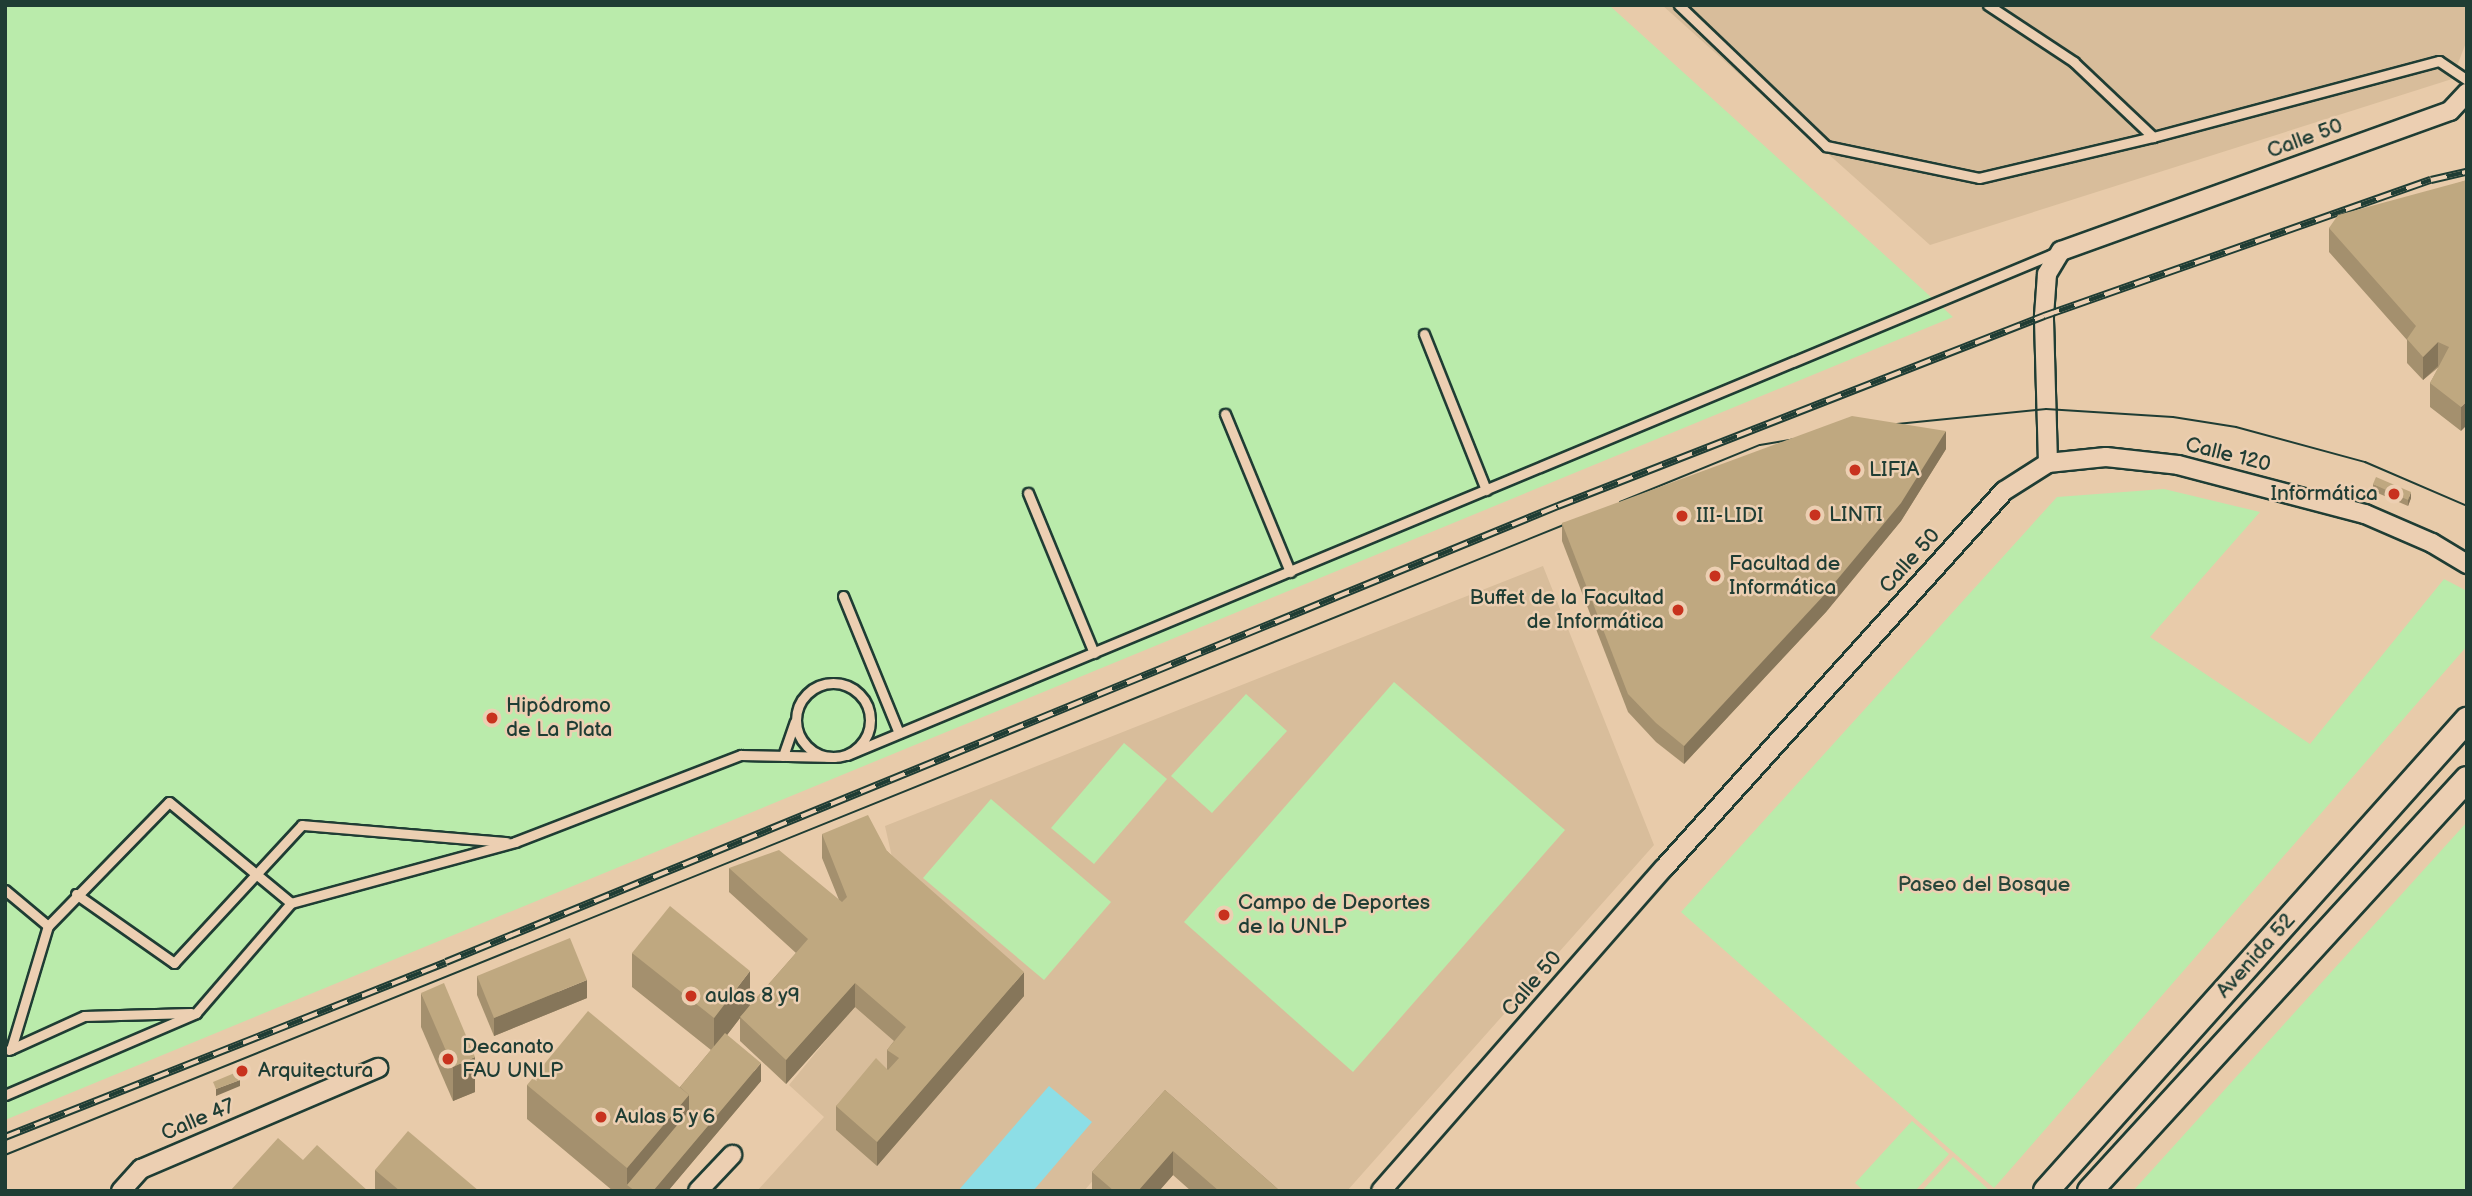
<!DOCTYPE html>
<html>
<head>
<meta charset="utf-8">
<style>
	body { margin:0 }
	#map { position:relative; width:2472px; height:1196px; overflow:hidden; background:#e8cbaa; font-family:"Balsamiq Sans",sans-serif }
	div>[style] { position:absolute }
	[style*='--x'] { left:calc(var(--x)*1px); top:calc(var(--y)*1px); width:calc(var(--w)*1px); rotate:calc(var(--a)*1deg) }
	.built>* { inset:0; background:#d8bd9b }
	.green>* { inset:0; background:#baebab }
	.water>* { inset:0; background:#8ddee6 }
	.roads { filter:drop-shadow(2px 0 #1f3d34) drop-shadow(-2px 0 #1f3d34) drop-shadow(0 2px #1f3d34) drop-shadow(0 -2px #1f3d34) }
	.lane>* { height:9px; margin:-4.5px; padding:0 4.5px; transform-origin:4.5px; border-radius:4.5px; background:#eccfb2 }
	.lane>.ring { margin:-4.5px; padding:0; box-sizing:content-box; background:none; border:9px solid #eccfb2; border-radius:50% }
	.street>* { height:18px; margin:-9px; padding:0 9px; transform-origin:9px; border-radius:9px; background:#eccfb2 }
	.secondary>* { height:24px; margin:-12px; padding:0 12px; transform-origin:12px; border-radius:12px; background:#eccfb2 }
	.tram>* { height:2px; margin:-1px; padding:0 1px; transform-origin:1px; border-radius:1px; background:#1f3d34 }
	.rail>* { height:8px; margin-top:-4px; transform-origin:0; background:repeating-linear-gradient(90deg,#eccfb2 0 16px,#1f3d34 0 32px); box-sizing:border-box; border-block:2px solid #1f3d34 }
	.wall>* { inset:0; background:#a4906e }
	.shaded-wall>* { inset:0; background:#86765a }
	.building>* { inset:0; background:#bfa880 }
	.dots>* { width:19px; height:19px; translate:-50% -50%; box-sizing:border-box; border:4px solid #eccfb2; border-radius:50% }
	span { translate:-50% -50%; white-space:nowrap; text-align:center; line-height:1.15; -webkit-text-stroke:5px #eccfb2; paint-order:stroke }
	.street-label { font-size:21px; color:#1f3d34 }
	.poi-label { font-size:21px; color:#1f3d34 }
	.left { translate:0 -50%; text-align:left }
	.right { translate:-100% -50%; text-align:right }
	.park-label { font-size:21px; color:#27463a }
	.frame { position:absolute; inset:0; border:7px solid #1f3d34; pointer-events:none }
</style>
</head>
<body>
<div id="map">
	<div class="built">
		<div style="clip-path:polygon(1662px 5px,2467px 5px,2467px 40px,2452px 79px,1930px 245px)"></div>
		<div style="clip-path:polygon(1543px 566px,1654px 845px,1347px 1191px,1263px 1191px,1165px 1096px,1084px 1191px,757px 1191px,824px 1117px,789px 1085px,860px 999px,896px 875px,885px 826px)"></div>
	</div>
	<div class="green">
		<div style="clip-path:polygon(5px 5px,1609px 5px,1953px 317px,5px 1120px)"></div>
		<div style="clip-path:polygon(2164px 489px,2260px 512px,2150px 637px,2310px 744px,2444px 579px,2467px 591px,2467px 646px,1994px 1188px,1681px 912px,2057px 497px)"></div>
		<div style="clip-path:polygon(1394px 682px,1565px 830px,1353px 1072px,1184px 922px)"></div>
		<div style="clip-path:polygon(1246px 694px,1287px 731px,1212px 813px,1171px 776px)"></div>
		<div style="clip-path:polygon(1124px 743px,1167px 779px,1094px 864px,1051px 828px)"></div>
		<div style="clip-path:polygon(991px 799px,1111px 902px,1044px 980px,923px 878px)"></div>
		<div style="clip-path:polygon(2467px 822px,2467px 1191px,2133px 1191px)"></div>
		<div style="clip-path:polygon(1912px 1121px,1949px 1154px,1915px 1191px,1864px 1191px,1855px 1183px)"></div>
		<div style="clip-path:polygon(1953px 1157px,1989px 1190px,1922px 1191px)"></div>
	</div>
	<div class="water">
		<div style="clip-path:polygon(1049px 1086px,1092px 1122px,1033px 1191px,958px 1191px)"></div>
	</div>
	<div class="roads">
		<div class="lane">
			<div style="--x:1679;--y:5;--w:204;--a:43.8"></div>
			<div style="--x:1826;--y:146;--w:156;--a:11.8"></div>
			<div style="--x:1979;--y:178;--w:179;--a:-13.3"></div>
			<div style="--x:2153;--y:137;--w:296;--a:-14.9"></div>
			<div style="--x:2439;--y:61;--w:34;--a:34"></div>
			<div style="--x:1988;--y:5;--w:103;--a:33.5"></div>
			<div style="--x:2074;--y:62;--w:109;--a:43.5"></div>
			<div style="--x:1424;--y:334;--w:168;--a:68.3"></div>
			<div style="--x:1225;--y:414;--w:171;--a:67.6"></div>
			<div style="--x:1028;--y:493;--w:173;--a:67.6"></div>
			<div style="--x:843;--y:596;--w:148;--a:67.8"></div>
			<div class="ring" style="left:796px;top:683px;width:65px;height:65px"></div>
			<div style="--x:847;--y:755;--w:1310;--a:-22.57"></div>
			<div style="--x:783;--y:756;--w:36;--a:-71"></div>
			<div style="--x:5;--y:890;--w:56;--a:39.9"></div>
			<div style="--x:76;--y:894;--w:120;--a:35.1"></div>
			<div style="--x:174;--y:963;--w:188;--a:-47.2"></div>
			<div style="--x:302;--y:825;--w:205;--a:4.8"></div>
			<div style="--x:11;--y:1049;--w:128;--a:-73.3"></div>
			<div style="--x:48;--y:926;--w:173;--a:-45.7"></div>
			<div style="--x:169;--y:802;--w:158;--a:39.6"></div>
			<div style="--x:9;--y:1050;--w:82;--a:-24.4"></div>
			<div style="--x:84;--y:1016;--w:107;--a:-1.6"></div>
			<div style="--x:5;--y:1095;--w:208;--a:-23.2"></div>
			<div style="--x:196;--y:1013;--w:145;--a:-49.2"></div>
			<div style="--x:291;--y:903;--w:232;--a:-15.2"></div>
			<div style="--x:515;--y:842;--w:242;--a:-21.1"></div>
			<div style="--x:741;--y:755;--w:93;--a:1.2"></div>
		</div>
		<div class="street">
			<div style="--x:2048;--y:463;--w:147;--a:-91.6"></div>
			<div style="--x:2044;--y:316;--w:42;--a:-85.9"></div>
			<div style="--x:2047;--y:274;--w:27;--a:-59"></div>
			<div style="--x:2061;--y:251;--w:413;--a:-19.8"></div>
			<div style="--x:2450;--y:111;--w:25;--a:-47"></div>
			<div style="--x:121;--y:1191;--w:30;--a:-48"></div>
			<div style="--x:141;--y:1169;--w:258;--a:-23.1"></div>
			<div style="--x:698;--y:1191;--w:50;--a:-46.6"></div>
			<div style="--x:1381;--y:1191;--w:429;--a:-48.8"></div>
			<div style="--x:1664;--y:868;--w:508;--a:-47.95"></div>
			<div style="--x:2004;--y:491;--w:52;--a:-32.5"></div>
			<div style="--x:2048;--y:463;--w:58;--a:-5.9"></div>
			<div style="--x:2106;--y:457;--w:72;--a:6.3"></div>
			<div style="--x:2178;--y:465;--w:193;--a:14.7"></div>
			<div style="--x:2365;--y:514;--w:73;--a:23.4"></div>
			<div style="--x:2432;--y:543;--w:41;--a:31"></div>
		</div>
		<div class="secondary">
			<div style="--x:2046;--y:1191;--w:632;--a:-48.21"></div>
			<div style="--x:2090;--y:1191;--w:558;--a:-47.54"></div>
		</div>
	</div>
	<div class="tram">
		<div style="--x:1877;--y:426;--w:170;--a:-5.7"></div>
		<div style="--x:2046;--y:409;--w:127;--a:3.6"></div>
		<div style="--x:2173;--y:417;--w:64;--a:9"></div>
		<div style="--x:2236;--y:427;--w:134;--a:15.2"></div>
		<div style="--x:2365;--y:462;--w:111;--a:23.3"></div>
		<div style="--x:1620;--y:502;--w:151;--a:-22.2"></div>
		<div style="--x:1760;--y:445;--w:42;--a:-9.7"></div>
		<div style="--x:5;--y:1155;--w:1697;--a:-22.01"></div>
	</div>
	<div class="rail">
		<div style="--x:5;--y:1137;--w:474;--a:-21.6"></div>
		<div style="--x:446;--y:962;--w:1202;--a:-22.3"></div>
		<div style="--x:1558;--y:506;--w:522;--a:-21.35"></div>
		<div style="--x:2044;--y:316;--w:410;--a:-19.4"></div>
		<div style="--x:2431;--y:180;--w:37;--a:-13"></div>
	</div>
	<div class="wall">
		<div style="clip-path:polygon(2467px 180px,2461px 431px,2430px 407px,2430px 383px,2439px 367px,2423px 380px,2407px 363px,2407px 340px,2329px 252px,2329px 228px)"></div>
		<div style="clip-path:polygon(1946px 449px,1901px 521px,1826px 612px,1684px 764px,1656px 742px,1628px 712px,1562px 541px,1562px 523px)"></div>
		<div style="clip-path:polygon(2373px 484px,2411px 498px,2408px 506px,2373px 491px)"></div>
		<div style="clip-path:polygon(822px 834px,887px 851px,1024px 996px,877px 1166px,836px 1130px,836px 1106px,887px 1069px,887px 1050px,894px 1041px,855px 1007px,786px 1084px,740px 1041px,740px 1018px,727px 1035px,761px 1081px,668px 1191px,613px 1191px,527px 1119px,527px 1085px,680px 1087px,711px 1050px,632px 987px,632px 953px,750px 1005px,745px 1011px,796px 953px,729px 892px,729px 868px,839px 900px,822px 858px)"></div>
		<div style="clip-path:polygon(477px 976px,587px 998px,494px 1036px,477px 995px)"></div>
		<div style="clip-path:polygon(421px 993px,475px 1092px,453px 1101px,421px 1027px)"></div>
		<div style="clip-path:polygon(1165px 1090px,1280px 1191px,1191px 1191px,1173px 1175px,1159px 1191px,1092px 1191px,1092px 1172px)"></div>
		<div style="clip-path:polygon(375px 1170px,479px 1191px,375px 1191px)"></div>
	</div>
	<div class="shaded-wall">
		<div style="clip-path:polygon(2438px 342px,2438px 366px,2423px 380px,2423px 357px)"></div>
		<div style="clip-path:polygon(2467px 401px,2467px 425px,2461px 431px,2461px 407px)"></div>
		<div style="clip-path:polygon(1946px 431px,1946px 449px,1901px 521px,1826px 612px,1684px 764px,1684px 746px)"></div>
		<div style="clip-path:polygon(2411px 492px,2411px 498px,2408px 506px,2408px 500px)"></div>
		<div style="clip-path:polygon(750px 971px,750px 1005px,714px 1052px,714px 1018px)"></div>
		<div style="clip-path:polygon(1024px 972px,1024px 996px,877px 1166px,877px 1142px)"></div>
		<div style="clip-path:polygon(587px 980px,587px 998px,494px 1036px,494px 1018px)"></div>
		<div style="clip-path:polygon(855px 983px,855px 1007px,786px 1084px,786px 1060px)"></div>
		<div style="clip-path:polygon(475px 1057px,475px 1092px,453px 1101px,453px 1067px)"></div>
		<div style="clip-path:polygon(761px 1063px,761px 1081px,668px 1191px,653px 1191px)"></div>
		<div style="clip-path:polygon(240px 1080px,240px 1086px,216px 1096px,216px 1089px)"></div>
		<div style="clip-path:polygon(689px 1095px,689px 1129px,627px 1185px,627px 1168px)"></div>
		<div style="clip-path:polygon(1173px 1151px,1173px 1175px,1159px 1191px,1138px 1191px)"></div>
	</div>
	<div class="building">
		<div style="clip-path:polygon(2467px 180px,2467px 401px,2461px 407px,2430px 383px,2449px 347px,2438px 342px,2423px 357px,2407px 339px,2416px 326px,2329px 228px,2338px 215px)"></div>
		<div style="clip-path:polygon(1852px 416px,1946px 431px,1901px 503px,1826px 593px,1684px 746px,1656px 723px,1628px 694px,1562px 523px)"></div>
		<div style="clip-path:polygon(2376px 477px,2411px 492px,2408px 500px,2373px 484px)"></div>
		<div style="clip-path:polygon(868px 815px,887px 851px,1024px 972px,877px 1142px,836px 1106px,876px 1058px,888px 1070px,899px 1058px,887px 1050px,906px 1027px,855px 983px,786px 1060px,740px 1017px,808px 939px,729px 868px,779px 850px,842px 902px,847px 897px,822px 834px)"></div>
		<div style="clip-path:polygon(670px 906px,750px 971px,714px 1018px,632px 953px)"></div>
		<div style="clip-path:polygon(570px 938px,587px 980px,494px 1018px,477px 976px)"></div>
		<div style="clip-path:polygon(444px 983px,475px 1057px,453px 1067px,421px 993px)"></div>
		<div style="clip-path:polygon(588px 1011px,689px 1095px,627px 1168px,527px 1085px)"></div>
		<div style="clip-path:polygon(725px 1033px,761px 1063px,653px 1191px,635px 1191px,627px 1185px,689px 1111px,689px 1095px,680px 1087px)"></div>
		<div style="clip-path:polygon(237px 1072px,240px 1080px,216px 1089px,213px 1082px)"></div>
		<div style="clip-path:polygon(1165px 1090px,1280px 1191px,1219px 1191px,1173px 1151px,1138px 1191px,1114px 1191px,1092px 1172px)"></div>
		<div style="clip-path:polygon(408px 1131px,479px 1191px,400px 1191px,375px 1170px)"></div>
		<div style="clip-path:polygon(278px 1138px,303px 1160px,317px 1145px,368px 1191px,230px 1191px)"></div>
	</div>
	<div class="dots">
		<div style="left:1855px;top:470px;background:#c8321e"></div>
		<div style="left:2394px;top:494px;background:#c8321e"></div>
		<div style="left:1815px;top:515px;background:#c8321e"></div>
		<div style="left:1682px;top:516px;background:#c8321e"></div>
		<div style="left:1715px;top:576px;background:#c8321e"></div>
		<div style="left:1678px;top:610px;background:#c8321e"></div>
		<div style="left:492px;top:718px;background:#c8321e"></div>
		<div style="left:1224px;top:915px;background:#c8321e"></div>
		<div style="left:691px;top:996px;background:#c8321e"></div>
		<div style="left:448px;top:1059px;background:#c8321e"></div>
		<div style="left:242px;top:1071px;background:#c8321e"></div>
		<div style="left:601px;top:1117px;background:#c8321e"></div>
	</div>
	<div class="street-label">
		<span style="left:2305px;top:139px;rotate:-20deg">Calle 50</span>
		<span style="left:2228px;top:455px;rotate:14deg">Calle 120</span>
		<span style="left:1910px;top:561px;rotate:-48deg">Calle 50</span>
		<span style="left:2256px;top:956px;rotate:-48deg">Avenida 52</span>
		<span style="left:1532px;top:984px;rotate:-49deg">Calle 50</span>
		<span style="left:198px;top:1120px;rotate:-23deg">Calle 47</span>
	</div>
	<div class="poi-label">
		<span class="left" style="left:1869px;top:470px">LIFIA</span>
		<span class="right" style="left:2378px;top:494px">Informática</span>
		<span class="left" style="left:1829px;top:515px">LINTI</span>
		<span class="left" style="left:1696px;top:516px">III-LIDI</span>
		<span class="left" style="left:1729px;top:576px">Facultad de<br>Informática</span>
		<span class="right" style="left:1664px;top:610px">Buffet de la Facultad<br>de Informática</span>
		<span class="left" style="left:506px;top:718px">Hipódromo<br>de La Plata</span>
		<span class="left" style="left:1238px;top:915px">Campo de Deportes<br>de la UNLP</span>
		<span class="left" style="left:705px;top:996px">aulas 8 y9</span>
		<span class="left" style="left:462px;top:1059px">Decanato<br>FAU UNLP</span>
		<span class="left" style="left:258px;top:1071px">Arquitectura</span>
		<span class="left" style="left:615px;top:1117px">Aulas 5 y 6</span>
	</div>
	<div class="park-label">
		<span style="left:1984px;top:885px">Paseo del Bosque</span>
	</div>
	<div class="frame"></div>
</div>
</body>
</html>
